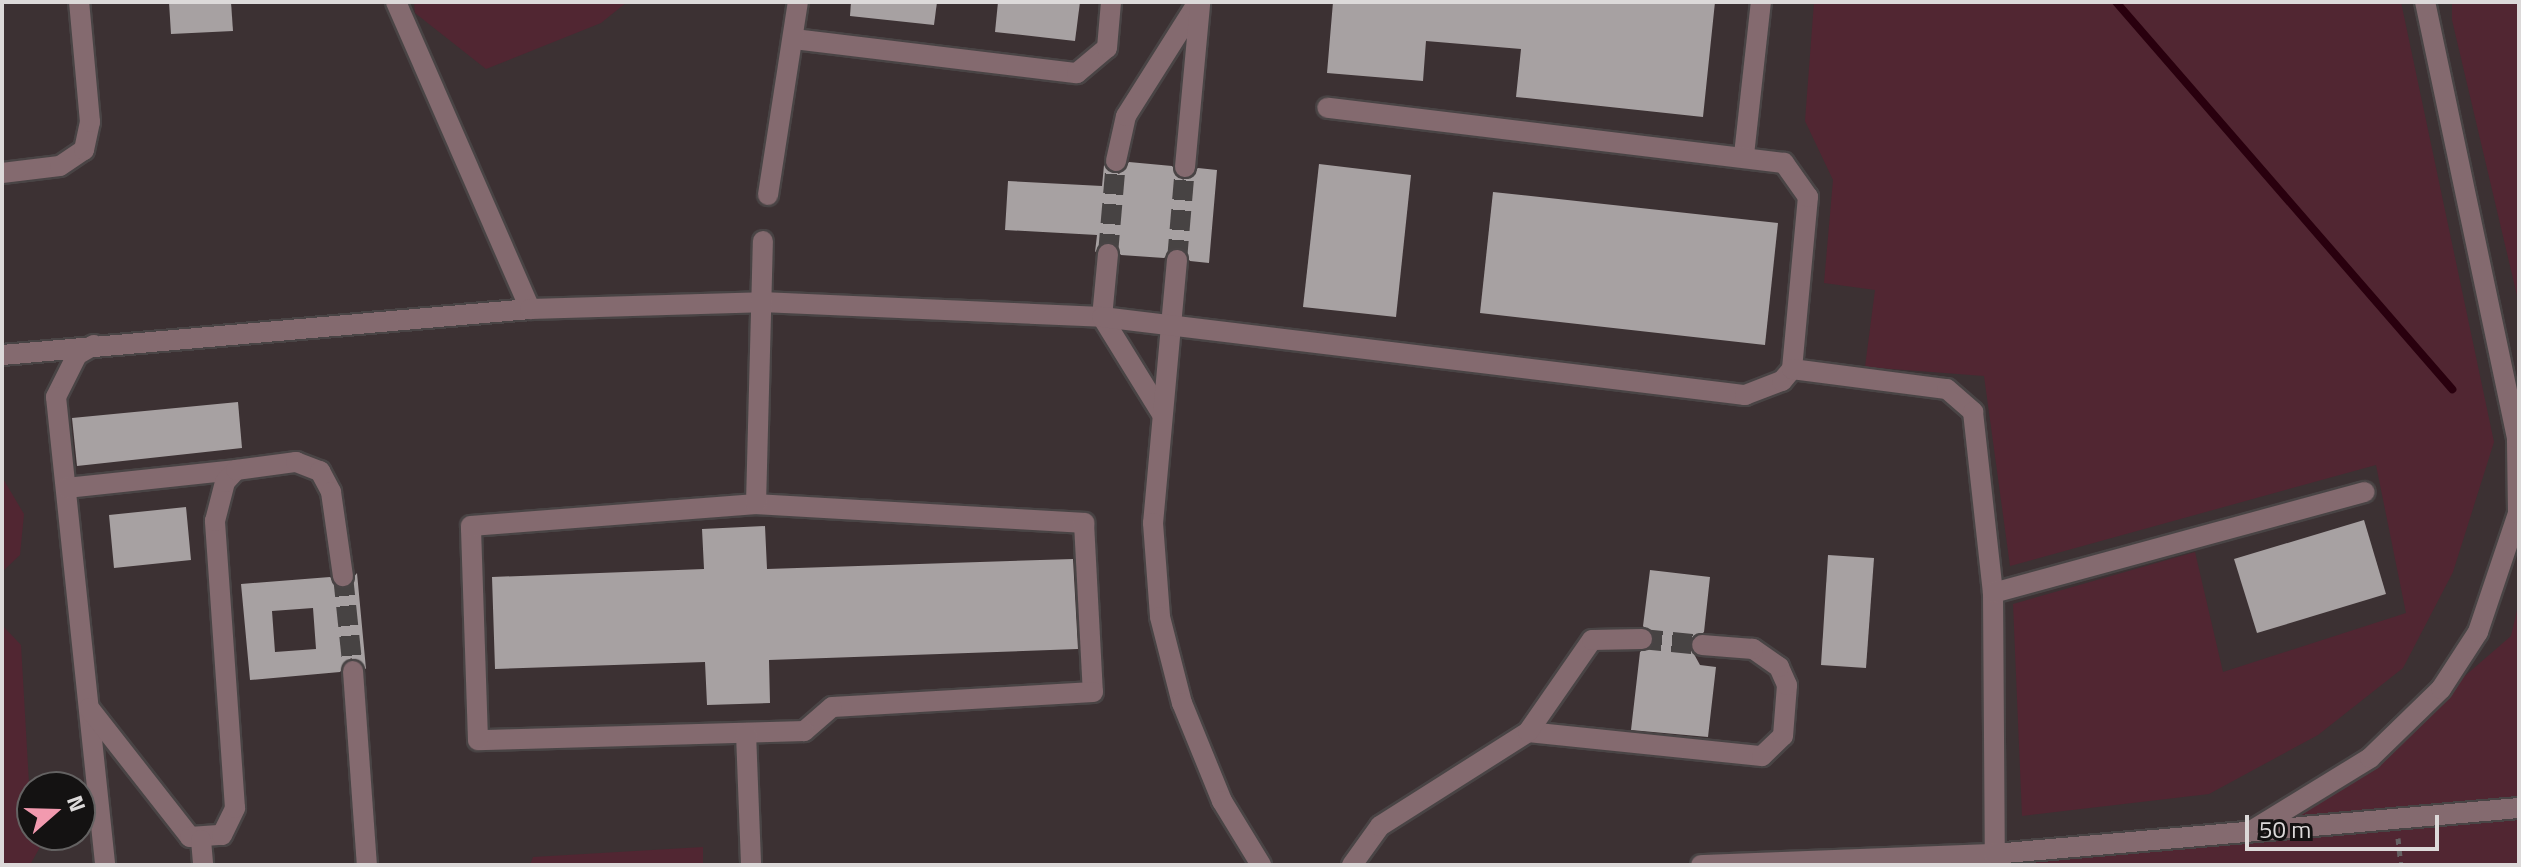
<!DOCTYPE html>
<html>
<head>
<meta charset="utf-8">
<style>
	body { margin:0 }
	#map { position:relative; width:2521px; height:867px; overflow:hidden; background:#2d2829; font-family:"Titillium Web",sans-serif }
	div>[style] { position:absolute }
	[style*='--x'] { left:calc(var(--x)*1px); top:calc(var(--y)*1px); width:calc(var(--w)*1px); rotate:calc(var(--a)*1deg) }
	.built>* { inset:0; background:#3c3133 }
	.green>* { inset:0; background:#512632 }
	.stream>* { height:8px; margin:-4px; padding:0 4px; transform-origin:4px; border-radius:4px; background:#29000e }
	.building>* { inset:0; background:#a7a1a2 }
	.minor-tunnel>* { height:20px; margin-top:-10px; transform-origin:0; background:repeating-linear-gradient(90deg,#474343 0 20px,transparent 0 30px) }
	.path>* { height:5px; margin-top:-2.5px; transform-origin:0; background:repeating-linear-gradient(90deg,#666263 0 6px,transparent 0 12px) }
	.roads { filter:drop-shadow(2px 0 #494445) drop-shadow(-2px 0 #494445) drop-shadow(0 2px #494445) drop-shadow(0 -2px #494445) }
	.minor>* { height:20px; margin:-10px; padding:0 10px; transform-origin:10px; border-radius:10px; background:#846a6f }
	span { translate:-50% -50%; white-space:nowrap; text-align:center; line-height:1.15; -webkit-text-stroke:8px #141212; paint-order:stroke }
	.frame { position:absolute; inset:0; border:4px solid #dcd9d9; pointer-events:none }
	.north { position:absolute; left:16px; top:771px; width:80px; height:80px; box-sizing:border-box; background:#141212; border:2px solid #646262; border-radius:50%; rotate:70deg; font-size:22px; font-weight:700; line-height:32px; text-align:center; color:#dcd9d9 }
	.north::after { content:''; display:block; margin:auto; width:28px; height:36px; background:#f29aaf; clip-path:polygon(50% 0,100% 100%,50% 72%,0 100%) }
	.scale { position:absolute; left:2245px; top:815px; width:194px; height:36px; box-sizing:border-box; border:4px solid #dcd9d9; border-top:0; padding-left:10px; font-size:24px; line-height:28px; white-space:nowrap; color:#dcd9d9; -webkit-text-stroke:6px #141212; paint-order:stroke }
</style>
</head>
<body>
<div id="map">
	<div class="built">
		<div style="clip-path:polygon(evenodd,2px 2px,2519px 2px,2519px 865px,2px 865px,2px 2px,32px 787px,80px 787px,80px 835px,32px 835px,32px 787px)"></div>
	</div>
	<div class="green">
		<div style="clip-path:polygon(414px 2px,627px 2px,601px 23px,486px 69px,415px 13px)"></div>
		<div style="clip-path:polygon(1814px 2px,2401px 2px,2494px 442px,2453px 572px,2403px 668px,2318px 735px,2209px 794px,2022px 816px,2013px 604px,2195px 552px,2223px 672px,2406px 613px,2376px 465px,2010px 566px,1984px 376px,1865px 367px,1875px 290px,1824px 283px,1833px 180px,1805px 121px)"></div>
		<div style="clip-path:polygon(2452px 2px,2519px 2px,2519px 304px,2452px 20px)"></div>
		<div style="clip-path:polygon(2px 477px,24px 514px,20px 555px,2px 572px)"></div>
		<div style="clip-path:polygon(2519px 602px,2519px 865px,1995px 865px,1994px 854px,2251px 831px,2370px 758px,2511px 636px)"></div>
		<div style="clip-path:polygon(2px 625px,21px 645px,32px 835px,44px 840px,30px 865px,2px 865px)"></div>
		<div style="clip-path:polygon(703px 847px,703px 865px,530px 865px,533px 857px)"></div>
	</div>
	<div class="stream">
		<div style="--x:2116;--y:2;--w:513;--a:49.03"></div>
	</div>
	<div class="building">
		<div style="clip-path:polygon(169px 2px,231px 2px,233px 31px,171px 34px)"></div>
		<div style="clip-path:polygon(851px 2px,937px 2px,934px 25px,850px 16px)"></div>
		<div style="clip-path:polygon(998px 2px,1080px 2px,1075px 41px,995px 32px)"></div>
		<div style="clip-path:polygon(1333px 2px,1715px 2px,1703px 117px,1516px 97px,1521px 49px,1426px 41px,1423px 81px,1327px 73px)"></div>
		<div style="clip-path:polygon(1129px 162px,1172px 166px,1183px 180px,1198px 168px,1217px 170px,1209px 263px,1190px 261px,1179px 247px,1164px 258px,1121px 255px,1110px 241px,1095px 252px,1097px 235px,1005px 230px,1008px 181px,1102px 186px,1104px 165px,1119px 174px)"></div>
		<div style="clip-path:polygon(1319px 164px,1411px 175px,1396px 317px,1303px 307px)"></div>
		<div style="clip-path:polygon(1493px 192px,1778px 223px,1765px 345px,1480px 313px)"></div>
		<div style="clip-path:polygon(238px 402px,242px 448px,77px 466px,72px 418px)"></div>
		<div style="clip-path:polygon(186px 507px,191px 560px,114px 568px,109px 515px)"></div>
		<div style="clip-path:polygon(2364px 520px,2386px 594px,2257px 633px,2234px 559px)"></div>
		<div style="clip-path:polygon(765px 526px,767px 569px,1073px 559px,1078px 649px,769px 660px,770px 703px,707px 705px,705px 662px,495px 669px,492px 577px,704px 569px,702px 529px)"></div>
		<div style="clip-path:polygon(1828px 555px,1874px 558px,1866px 668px,1821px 665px)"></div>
		<div style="clip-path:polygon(1650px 570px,1710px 577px,1704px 632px,1689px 645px,1700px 665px,1716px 667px,1708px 737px,1631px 730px,1640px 652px,1655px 640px,1643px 626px)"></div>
		<div style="clip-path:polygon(evenodd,357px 573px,366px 669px,351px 658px,340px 672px,250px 680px,241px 584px,330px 577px,344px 589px,357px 573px,313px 608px,316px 649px,275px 652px,272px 611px,313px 608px)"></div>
	</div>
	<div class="minor-tunnel">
		<div style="--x:1108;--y:254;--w:93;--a:-85.1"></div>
		<div style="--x:1177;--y:260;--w:93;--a:-85.1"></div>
		<div style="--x:343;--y:576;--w:96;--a:84"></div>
		<div style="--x:1642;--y:639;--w:60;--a:5.7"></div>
	</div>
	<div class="path">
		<div style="--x:2398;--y:838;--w:27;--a:84"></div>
	</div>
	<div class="roads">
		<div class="minor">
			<div style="--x:396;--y:2;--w:335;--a:66.4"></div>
			<div style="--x:794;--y:39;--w:285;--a:6.9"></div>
			<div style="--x:1077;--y:73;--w:39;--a:-40"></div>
			<div style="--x:1107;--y:48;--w:46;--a:-85"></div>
			<div style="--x:1744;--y:155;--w:154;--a:-83.7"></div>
			<div style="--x:1116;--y:161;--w:46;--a:-77.5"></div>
			<div style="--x:1126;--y:116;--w:135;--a:-57.7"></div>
			<div style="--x:1185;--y:167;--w:164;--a:-84.7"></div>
			<div style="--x:2;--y:173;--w:58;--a:-6.9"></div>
			<div style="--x:60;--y:166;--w:29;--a:-34"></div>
			<div style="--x:84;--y:150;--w:29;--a:-78"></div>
			<div style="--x:90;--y:122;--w:121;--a:-95.2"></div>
			<div style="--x:768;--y:195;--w:195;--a:-81.2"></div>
			<div style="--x:1108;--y:254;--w:63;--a:95.4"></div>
			<div style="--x:1102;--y:317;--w:114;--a:58.3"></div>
			<div style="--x:1177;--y:260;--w:264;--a:95.2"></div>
			<div style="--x:1153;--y:523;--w:94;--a:85.7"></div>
			<div style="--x:1160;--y:617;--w:89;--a:75.7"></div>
			<div style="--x:1182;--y:703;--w:106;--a:67.8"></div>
			<div style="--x:1222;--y:801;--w:75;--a:58.6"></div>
			<div style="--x:94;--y:345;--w:20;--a:150"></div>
			<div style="--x:77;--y:355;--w:47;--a:116.6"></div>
			<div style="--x:56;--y:397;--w:471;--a:84"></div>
			<div style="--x:2;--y:355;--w:530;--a:-4.98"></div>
			<div style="--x:530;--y:309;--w:231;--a:-1.7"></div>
			<div style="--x:761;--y:302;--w:341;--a:2.5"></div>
			<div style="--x:1102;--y:317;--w:648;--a:6.92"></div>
			<div style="--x:1745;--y:395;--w:40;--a:-21"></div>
			<div style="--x:1782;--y:381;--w:16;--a:-50"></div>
			<div style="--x:1792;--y:369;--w:173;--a:-84.7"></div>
			<div style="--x:1808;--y:197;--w:42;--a:-125.2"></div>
			<div style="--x:1784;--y:163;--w:460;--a:-173.1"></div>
			<div style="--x:1792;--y:369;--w:156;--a:7.4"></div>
			<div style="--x:1947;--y:389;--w:35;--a:41"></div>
			<div style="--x:1973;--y:412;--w:182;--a:83.7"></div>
			<div style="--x:1993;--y:593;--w:272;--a:89.6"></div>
			<div style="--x:67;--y:488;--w:170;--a:-6.1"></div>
			<div style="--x:756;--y:504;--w:329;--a:3.3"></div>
			<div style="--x:1084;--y:523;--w:169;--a:87"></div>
			<div style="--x:1093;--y:692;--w:261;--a:176.7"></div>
			<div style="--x:832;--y:707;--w:37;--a:139"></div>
			<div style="--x:804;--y:731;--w:326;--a:178.4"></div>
			<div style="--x:478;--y:740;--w:214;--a:-91.9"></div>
			<div style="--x:471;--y:526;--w:286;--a:-4.4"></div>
			<div style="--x:756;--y:504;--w:263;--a:-88.5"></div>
			<div style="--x:1993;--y:593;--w:385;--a:-15.2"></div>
			<div style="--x:353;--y:671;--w:195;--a:85.9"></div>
			<div style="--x:89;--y:708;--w:164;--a:51.9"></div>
			<div style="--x:190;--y:837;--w:32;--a:-4"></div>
			<div style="--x:222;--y:835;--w:30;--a:-64"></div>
			<div style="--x:235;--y:808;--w:288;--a:-94"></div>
			<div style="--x:215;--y:521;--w:40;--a:-75.6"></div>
			<div style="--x:225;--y:482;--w:16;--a:-47"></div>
			<div style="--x:236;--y:470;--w:61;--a:-7.6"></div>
			<div style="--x:296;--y:462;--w:26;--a:21"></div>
			<div style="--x:320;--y:471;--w:24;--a:62"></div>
			<div style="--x:331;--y:492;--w:85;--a:81.9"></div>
			<div style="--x:1528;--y:732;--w:235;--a:5.9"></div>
			<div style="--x:1762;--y:756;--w:29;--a:-44"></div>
			<div style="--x:1783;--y:736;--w:51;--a:-85.5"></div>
			<div style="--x:1787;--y:685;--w:20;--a:-114"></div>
			<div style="--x:1779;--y:667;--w:32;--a:-145"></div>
			<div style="--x:1753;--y:649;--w:51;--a:-175.5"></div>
			<div style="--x:746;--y:733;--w:132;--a:87.8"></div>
			<div style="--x:2251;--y:831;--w:140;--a:-31.5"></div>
			<div style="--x:2370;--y:758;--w:99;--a:-44.2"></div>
			<div style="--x:2441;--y:689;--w:68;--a:-57"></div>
			<div style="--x:2478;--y:632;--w:126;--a:-71.4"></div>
			<div style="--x:2518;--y:513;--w:75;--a:-90.8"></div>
			<div style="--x:2517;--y:438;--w:446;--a:-101.9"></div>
			<div style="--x:201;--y:840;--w:25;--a:85"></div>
			<div style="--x:1352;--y:865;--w:48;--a:-54.3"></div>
			<div style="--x:1380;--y:826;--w:175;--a:-32.4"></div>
			<div style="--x:1528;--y:732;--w:112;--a:-55.2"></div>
			<div style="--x:1592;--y:640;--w:50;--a:-1.1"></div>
			<div style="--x:1701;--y:865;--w:293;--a:-2.2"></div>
			<div style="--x:1994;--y:854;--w:527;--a:-5.01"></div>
		</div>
	</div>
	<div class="frame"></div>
	<div class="north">N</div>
	<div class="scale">50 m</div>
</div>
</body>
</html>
